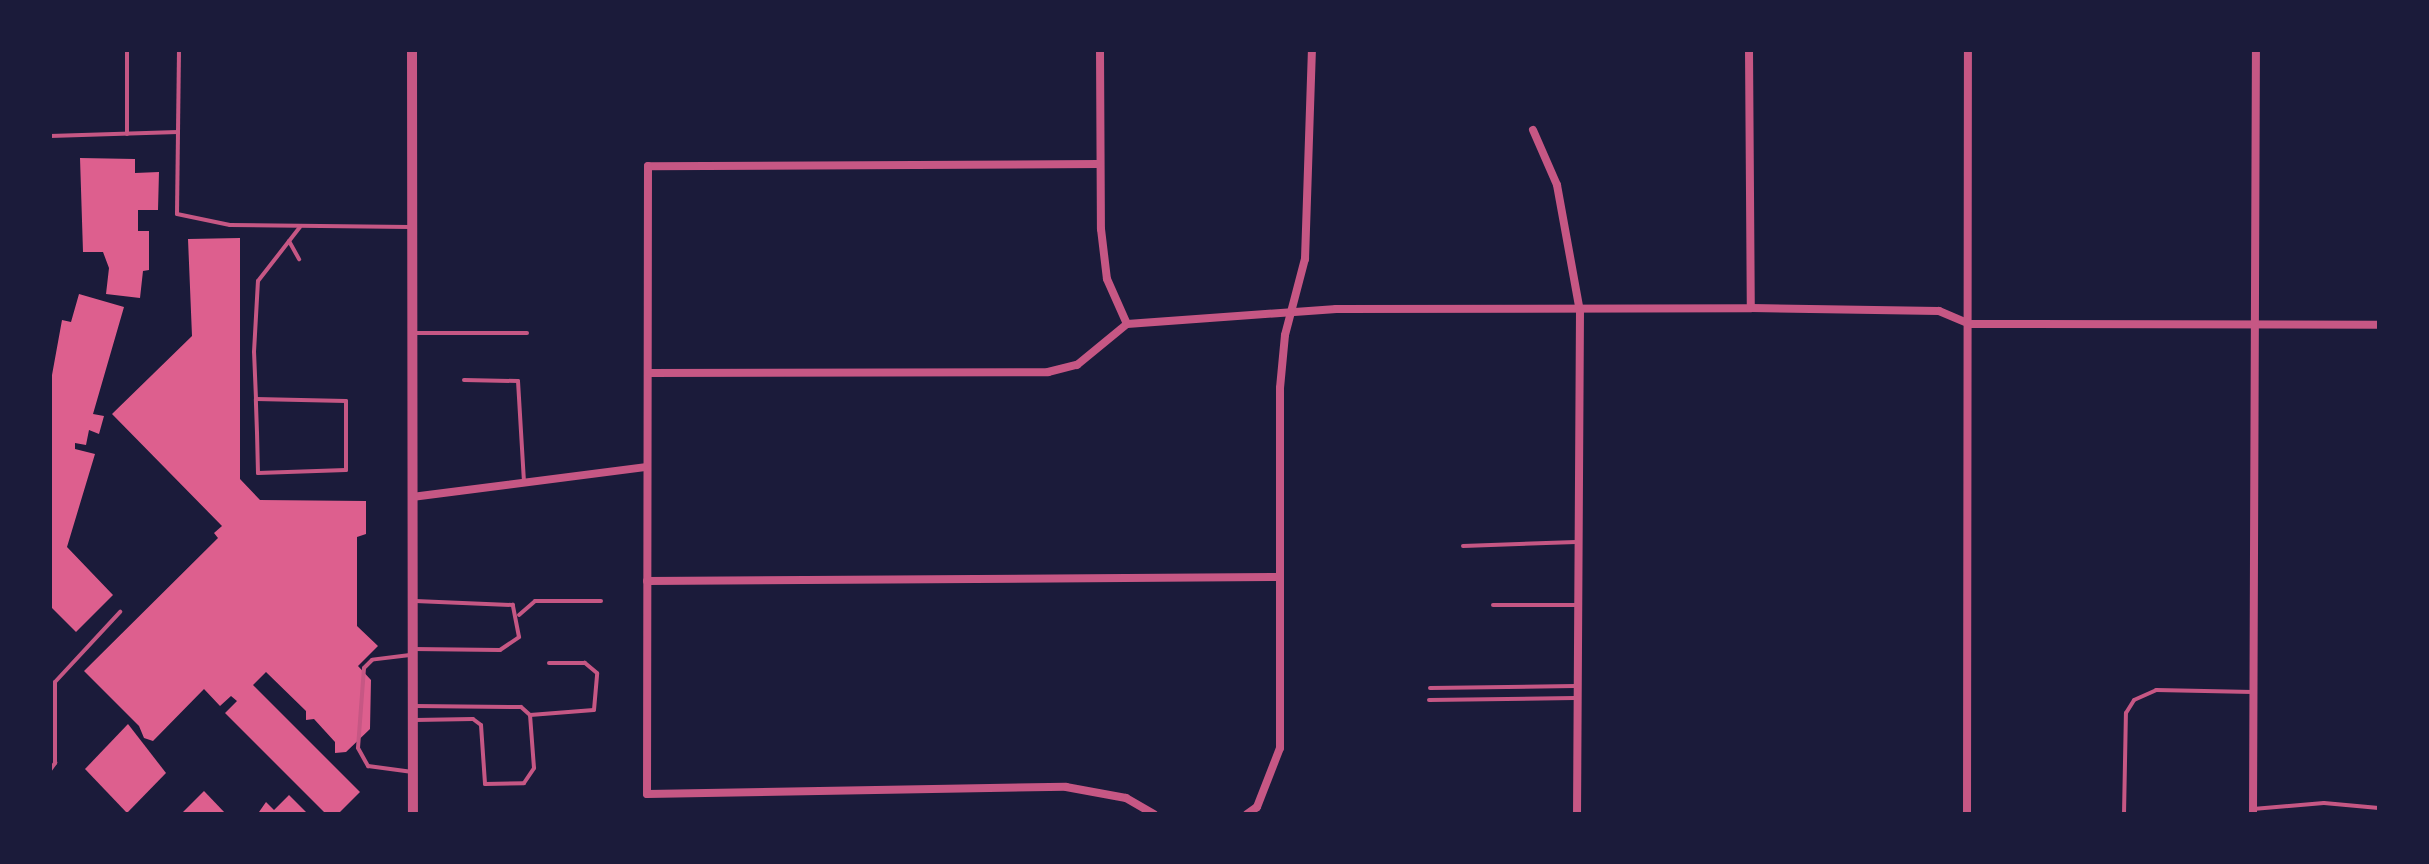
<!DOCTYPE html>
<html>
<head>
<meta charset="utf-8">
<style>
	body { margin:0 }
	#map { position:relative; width:2429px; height:864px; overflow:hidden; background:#1b1b3a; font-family:Rubik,sans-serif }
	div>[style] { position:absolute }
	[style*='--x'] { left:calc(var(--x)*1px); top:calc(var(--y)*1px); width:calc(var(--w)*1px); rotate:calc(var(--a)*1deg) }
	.building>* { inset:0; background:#dd5f8e }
	.service>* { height:4px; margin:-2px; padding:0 2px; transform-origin:2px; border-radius:2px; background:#c65784 }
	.minor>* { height:8px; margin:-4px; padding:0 4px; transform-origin:4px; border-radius:4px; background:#c65784 }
	.tertiary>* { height:10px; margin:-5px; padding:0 5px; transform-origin:5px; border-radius:5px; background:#c65784 }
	span { translate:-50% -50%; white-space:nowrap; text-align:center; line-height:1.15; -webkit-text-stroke:6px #1b1b3a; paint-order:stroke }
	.frame { position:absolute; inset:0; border:52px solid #1b1b3a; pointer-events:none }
</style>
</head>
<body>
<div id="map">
	<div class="building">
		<div style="clip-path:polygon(80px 158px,135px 159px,135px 173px,159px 172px,158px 210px,138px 210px,138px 231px,149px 231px,149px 270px,143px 271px,140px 298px,106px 294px,109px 268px,103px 252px,83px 252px)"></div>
		<div style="clip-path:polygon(240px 238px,240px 479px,260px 500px,366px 501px,366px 534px,357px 537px,357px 626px,378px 646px,358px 666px,371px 680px,370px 729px,346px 752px,335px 753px,335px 742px,314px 719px,306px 720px,306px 711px,266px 672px,253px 685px,360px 792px,338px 814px,326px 814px,225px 713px,237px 701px,231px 696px,220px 706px,204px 689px,153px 741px,144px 738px,139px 726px,84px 671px,218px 538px,214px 533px,222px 526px,112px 414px,192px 336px,188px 239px)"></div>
		<div style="clip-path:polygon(79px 294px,124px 307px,93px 414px,104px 416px,99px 434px,89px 430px,86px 445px,75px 443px,75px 449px,95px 454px,67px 547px,113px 595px,76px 632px,50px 606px,50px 386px,62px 320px,71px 322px)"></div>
		<div style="clip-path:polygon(128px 724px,166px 773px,127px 813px,85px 769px)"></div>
		<div style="clip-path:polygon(204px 791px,226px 814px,181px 814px)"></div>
		<div style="clip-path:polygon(289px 795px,308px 814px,259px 812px,266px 802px,274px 810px)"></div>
	</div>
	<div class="service">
		<div style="--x:127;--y:50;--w:84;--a:90"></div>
		<div style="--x:179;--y:50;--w:164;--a:90.7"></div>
		<div style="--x:177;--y:214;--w:54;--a:11.7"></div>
		<div style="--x:230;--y:225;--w:180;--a:0.6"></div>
		<div style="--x:50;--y:136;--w:128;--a:-1.8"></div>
		<div style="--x:289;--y:241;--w:21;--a:61"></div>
		<div style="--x:414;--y:333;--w:113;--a:0"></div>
		<div style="--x:464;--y:380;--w:54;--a:1.1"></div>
		<div style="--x:518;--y:381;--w:101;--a:86.6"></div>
		<div style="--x:256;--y:399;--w:90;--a:1.3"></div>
		<div style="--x:346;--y:401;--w:69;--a:90"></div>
		<div style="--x:346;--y:470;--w:88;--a:178"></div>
		<div style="--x:258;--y:473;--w:40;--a:-91.4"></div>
		<div style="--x:257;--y:433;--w:34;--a:-92"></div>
		<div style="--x:256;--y:399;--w:47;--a:-92.4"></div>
		<div style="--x:254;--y:352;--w:71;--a:-86.8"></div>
		<div style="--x:258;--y:281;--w:68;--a:-52.1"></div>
		<div style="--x:1463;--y:546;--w:113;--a:-2"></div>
		<div style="--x:1493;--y:605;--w:85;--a:0"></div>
		<div style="--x:519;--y:615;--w:21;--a:-41"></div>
		<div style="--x:535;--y:601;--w:66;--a:0"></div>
		<div style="--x:413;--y:649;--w:87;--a:0.7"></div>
		<div style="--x:500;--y:650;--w:23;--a:-34"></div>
		<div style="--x:519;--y:637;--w:33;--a:-101"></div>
		<div style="--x:513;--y:605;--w:98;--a:-177.7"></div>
		<div style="--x:410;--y:655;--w:38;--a:173"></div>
		<div style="--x:372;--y:660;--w:11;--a:135"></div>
		<div style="--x:364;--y:668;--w:80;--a:94.3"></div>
		<div style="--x:358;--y:748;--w:21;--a:61"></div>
		<div style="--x:368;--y:766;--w:45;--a:7.6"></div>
		<div style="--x:1430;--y:688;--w:145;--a:-0.8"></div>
		<div style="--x:1429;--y:700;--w:146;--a:-0.8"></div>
		<div style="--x:530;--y:715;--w:64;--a:-4.5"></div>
		<div style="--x:594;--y:710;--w:37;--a:-85"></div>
		<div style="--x:597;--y:673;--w:16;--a:-140"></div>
		<div style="--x:585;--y:663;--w:36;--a:180"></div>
		<div style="--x:415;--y:720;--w:58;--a:-1"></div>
		<div style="--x:473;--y:719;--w:10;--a:37"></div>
		<div style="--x:481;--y:725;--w:59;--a:86.1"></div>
		<div style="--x:485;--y:784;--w:39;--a:-1"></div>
		<div style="--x:524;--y:783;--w:18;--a:-56"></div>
		<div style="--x:534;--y:768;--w:53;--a:-94.3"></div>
		<div style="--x:530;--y:715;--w:12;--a:-138"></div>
		<div style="--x:521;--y:707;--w:106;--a:-179.5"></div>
		<div style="--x:50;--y:770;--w:9;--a:-54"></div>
		<div style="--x:55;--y:763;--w:81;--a:-90"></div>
		<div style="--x:55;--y:682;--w:96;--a:-47.1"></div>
		<div style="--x:2253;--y:809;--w:71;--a:-4.8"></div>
		<div style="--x:2324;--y:803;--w:55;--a:5.2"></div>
		<div style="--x:2124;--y:814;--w:101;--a:-88.9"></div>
		<div style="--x:2126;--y:713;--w:15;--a:-58"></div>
		<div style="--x:2134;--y:700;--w:24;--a:-24"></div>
		<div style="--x:2156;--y:690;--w:97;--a:1.2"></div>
	</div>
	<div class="minor">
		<div style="--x:1100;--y:50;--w:179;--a:89.7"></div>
		<div style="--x:1101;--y:229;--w:50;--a:83.2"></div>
		<div style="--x:1107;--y:279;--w:49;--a:66"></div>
		<div style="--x:1749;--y:50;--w:258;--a:89.6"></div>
		<div style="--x:1533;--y:130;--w:60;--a:66.4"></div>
		<div style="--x:1557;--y:185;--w:128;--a:79.7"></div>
		<div style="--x:1580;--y:311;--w:503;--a:90.34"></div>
		<div style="--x:1099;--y:164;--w:451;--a:179.7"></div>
		<div style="--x:648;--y:166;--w:628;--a:90.09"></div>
		<div style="--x:647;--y:794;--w:419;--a:-1"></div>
		<div style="--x:1066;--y:787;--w:61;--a:10.4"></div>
		<div style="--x:1126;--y:798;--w:32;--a:30"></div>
		<div style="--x:648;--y:373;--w:400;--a:-0.1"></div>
		<div style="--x:1048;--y:372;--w:30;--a:-14"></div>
		<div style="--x:1077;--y:365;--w:65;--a:-39.4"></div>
		<div style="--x:1127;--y:324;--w:210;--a:-4.1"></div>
		<div style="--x:1336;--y:309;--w:415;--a:-0.1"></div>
		<div style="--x:1751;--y:308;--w:188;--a:0.9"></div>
		<div style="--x:1939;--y:311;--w:33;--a:23"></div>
		<div style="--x:1969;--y:324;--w:410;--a:0.1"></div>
		<div style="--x:412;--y:497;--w:235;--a:-7.3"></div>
		<div style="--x:647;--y:581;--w:631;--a:-0.36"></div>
		<div style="--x:1247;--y:814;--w:12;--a:-35"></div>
		<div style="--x:1257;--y:807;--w:63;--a:-68.7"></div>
		<div style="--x:1280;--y:748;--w:360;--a:-90"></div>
		<div style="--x:1280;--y:388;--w:53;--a:-84.6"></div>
		<div style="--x:1285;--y:335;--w:79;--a:-75.3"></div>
		<div style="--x:1305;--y:259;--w:209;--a:-88.1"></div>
		<div style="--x:1967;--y:814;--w:764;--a:-89.93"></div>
		<div style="--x:2253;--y:814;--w:764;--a:-89.78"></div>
	</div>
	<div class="tertiary">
		<div style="--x:412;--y:50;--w:764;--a:89.93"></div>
	</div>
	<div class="frame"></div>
</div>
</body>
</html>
